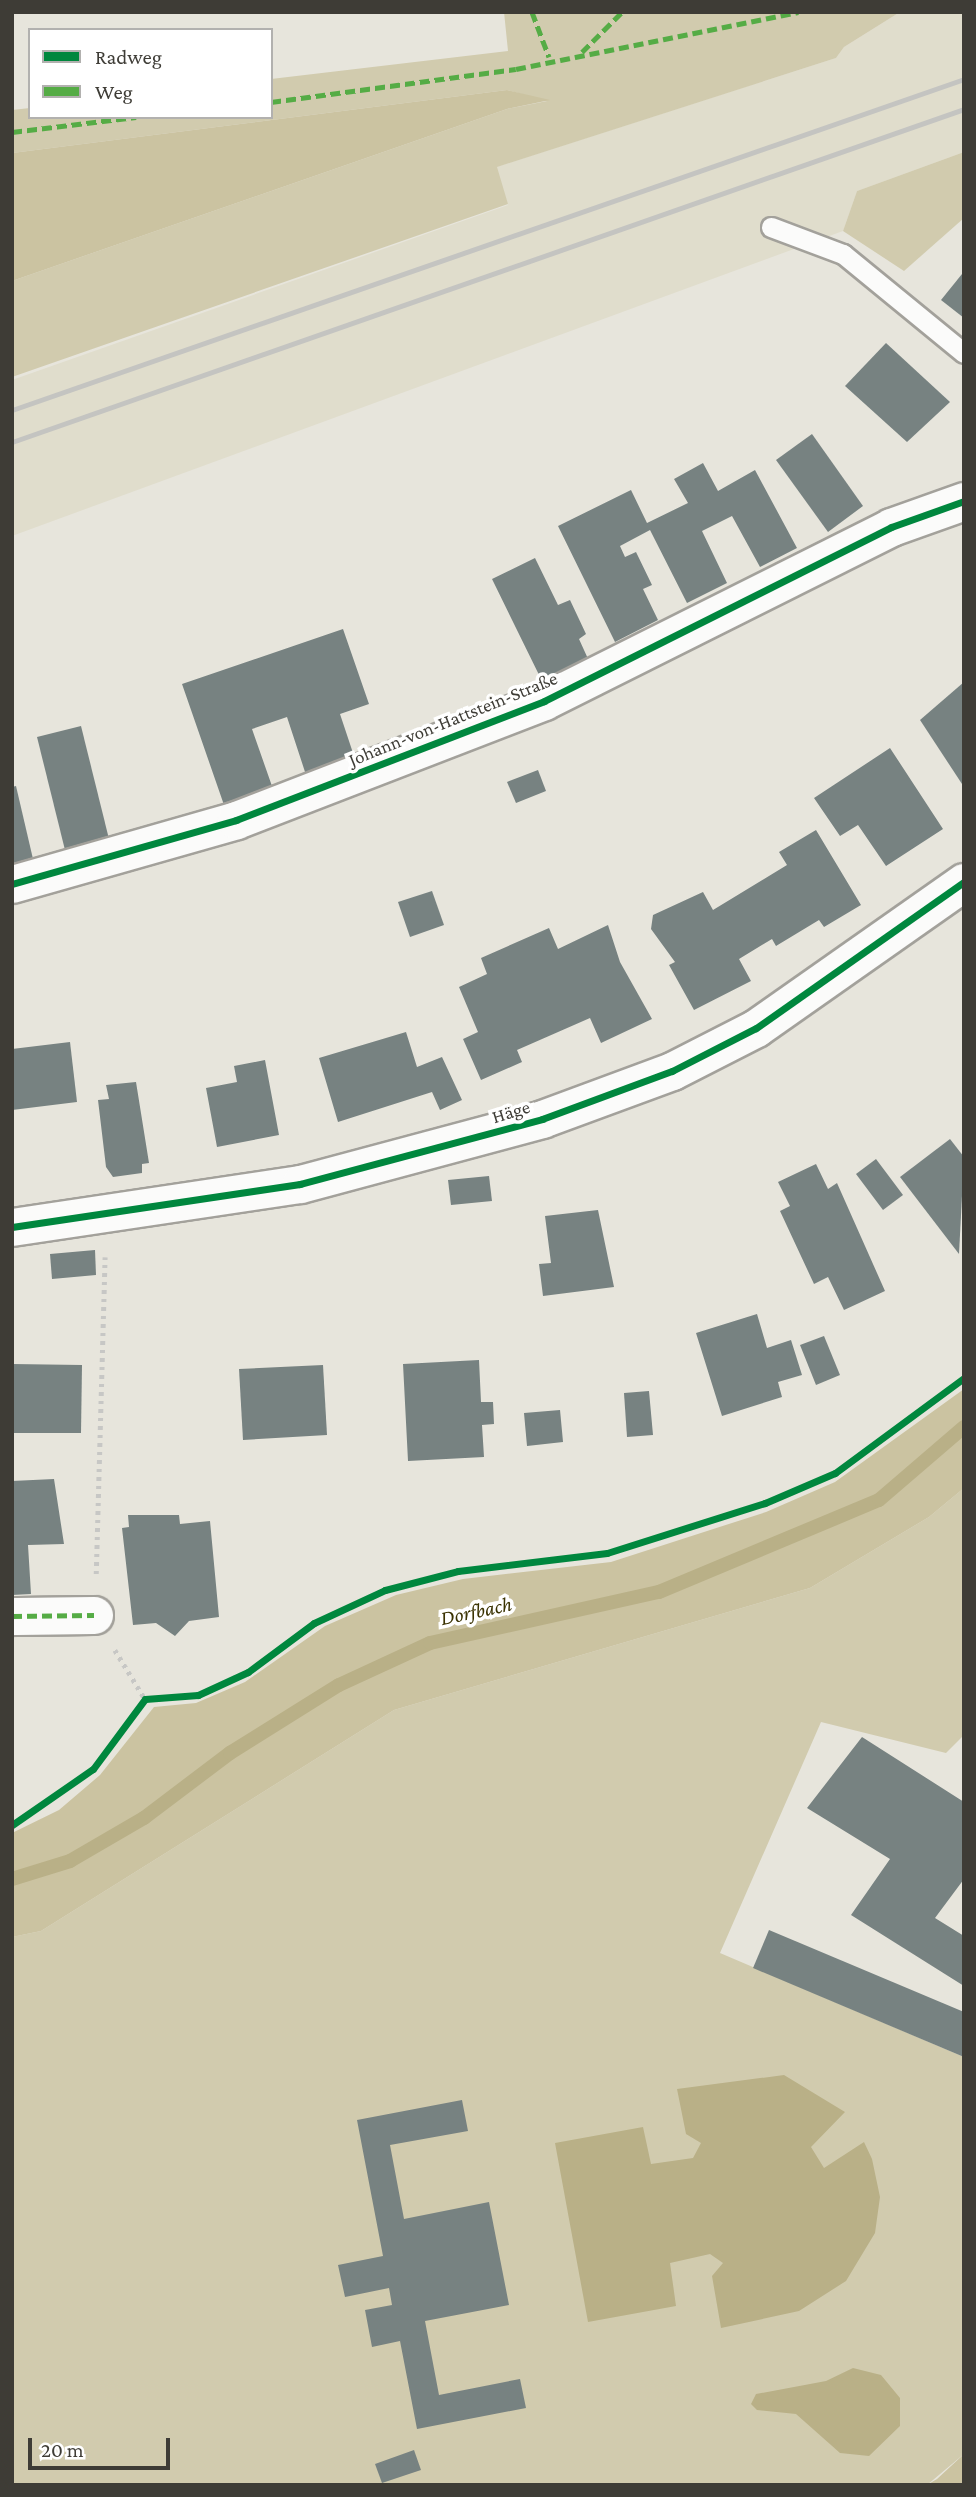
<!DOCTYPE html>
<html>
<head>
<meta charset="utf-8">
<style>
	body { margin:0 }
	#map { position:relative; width:976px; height:2497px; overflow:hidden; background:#e7e5dc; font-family:"Crimson Pro",serif }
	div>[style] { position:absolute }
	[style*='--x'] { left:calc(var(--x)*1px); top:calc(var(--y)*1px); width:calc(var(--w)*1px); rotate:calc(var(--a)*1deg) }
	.built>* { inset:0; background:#e0ddcc }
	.green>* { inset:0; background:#d1cbae }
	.forest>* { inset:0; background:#cbc3a1 }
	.water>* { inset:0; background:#b9b087 }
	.stream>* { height:14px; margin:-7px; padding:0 7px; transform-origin:7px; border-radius:7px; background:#b9b087 }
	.building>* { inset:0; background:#778281 }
	.path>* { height:4.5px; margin-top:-2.25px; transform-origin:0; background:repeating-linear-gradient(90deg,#c7c7c5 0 3.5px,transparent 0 8.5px) }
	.roads { filter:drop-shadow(2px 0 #a3a19b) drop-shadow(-2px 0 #a3a19b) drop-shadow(0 2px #a3a19b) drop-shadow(0 -2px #a3a19b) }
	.service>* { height:19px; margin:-9.5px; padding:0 9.5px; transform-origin:9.5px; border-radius:9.5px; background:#fbfbfa }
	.minor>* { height:37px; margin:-18.5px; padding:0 18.5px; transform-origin:18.5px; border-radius:18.5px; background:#fbfbfa }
	.rail>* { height:5px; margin:-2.5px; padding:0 2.5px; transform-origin:2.5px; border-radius:2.5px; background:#c4c4c1 }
	.quiet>* { height:5px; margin-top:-2.5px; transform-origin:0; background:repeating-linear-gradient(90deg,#55ac45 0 10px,transparent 0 15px) }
	.cycleway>* { height:7px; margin:-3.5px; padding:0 3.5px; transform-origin:3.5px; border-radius:3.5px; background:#00873e }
	span { translate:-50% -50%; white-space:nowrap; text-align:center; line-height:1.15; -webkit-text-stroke:7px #fff; paint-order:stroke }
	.street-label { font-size:19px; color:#3e3c36 }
	.water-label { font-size:21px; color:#393101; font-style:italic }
	.frame { position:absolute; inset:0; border:14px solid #3e3c36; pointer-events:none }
	.legend { position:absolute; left:28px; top:28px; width:245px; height:91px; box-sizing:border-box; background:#fff; border:2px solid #b2b1af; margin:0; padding:9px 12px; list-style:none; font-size:21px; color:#3e3c36 }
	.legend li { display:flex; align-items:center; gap:14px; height:35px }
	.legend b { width:35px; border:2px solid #b2b1af }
	.scale { position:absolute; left:28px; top:2438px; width:142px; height:32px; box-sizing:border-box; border:4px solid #3e3c36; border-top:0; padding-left:9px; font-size:21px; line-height:24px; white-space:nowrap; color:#3e3c36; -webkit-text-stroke:5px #fff; paint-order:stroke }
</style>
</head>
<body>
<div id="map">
	<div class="built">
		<div style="clip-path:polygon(900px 12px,964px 12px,964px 152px,857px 191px,843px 231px,12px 536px,12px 380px,508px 205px,496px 167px,836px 58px,844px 47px)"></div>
	</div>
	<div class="green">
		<div style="clip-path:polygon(504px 12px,900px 12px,844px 47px,836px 58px,497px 167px,508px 204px,12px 377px,12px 281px,507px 109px,547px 101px,507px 90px,12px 153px,12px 110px,30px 108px,30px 117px,271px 117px,271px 79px,508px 51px)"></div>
		<div style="clip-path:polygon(964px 152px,964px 218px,904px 271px,843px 231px,857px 191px)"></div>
		<div style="clip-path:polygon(964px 1488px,964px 1735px,946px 1753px,821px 1722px,720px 1953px,964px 2057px,964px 2454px,927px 2485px,12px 2485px,12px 1937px,41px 1931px,394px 1710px,810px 1588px,929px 1517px)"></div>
	</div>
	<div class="forest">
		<div style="clip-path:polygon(507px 90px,550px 100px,507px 109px,12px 281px,12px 153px)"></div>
		<div style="clip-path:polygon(964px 1389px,964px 1488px,929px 1517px,810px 1588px,394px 1710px,41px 1931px,12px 1937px,12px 1833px,59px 1810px,100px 1775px,154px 1707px,196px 1703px,245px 1682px,325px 1626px,396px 1595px,463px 1579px,611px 1562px,766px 1512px,835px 1482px)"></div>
		<div style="clip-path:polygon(964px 2454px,964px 2485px,927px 2485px,937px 2479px)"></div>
	</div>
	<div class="water">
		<div style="clip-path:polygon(784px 2075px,845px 2112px,811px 2147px,824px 2168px,864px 2142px,872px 2159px,880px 2197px,875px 2233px,846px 2281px,799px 2311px,721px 2328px,712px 2276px,723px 2263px,710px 2254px,670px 2263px,676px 2306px,588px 2322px,555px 2143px,643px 2127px,651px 2164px,693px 2158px,701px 2143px,686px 2134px,677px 2089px)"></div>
		<div style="clip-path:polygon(853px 2368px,881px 2375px,900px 2398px,900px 2426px,869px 2456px,840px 2453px,796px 2414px,757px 2410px,751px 2404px,756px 2394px,826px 2381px)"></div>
	</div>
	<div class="stream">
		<div style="--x:12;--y:1879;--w:61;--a:-17.2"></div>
		<div style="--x:70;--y:1861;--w:86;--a:-30.2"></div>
		<div style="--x:144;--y:1818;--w:108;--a:-37.1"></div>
		<div style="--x:230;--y:1753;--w:128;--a:-32"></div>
		<div style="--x:339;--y:1685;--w:100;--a:-24.8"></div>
		<div style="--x:430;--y:1643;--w:235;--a:-12.6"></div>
		<div style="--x:659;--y:1592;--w:238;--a:-22.7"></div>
		<div style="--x:879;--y:1500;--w:112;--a:-40.7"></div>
	</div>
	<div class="building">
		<div style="clip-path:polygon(962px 274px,964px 275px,964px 318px,941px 300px)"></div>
		<div style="clip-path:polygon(886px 343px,950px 402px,907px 442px,845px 386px)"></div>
		<div style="clip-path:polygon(812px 434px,863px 506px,828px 532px,776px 460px)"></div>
		<div style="clip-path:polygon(703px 463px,718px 491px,755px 470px,797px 548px,760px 567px,732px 516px,702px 531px,727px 583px,687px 603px,650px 530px,620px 546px,625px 557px,636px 552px,652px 585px,643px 589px,658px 620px,615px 642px,558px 526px,631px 490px,647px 523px,688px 503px,674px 479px)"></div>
		<div style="clip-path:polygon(535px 558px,558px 605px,570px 600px,586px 634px,579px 639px,589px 661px,543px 683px,492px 579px)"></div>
		<div style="clip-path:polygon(343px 629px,369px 704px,340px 714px,356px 762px,307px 778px,287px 717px,252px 729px,273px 789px,224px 805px,182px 684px)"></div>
		<div style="clip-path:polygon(964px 682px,964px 787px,920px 720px)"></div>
		<div style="clip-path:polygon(81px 726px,109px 839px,65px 850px,37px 737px)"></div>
		<div style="clip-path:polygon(890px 748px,943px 829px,886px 866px,858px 825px,840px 836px,814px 798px)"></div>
		<div style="clip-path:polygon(538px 770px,546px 791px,516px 803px,507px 782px)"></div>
		<div style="clip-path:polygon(16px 786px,33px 859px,12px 864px,12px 787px)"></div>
		<div style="clip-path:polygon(816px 830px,861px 905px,824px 927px,819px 920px,776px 946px,772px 939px,739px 959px,751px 981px,694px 1010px,669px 965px,675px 962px,651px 929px,653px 915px,703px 892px,713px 910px,787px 865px,779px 852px)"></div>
		<div style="clip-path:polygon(432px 891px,444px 925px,410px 937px,398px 902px)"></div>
		<div style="clip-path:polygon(608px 925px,620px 962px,652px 1019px,601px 1043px,590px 1018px,517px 1050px,522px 1062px,481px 1080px,463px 1039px,478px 1032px,459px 987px,487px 974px,481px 958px,549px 928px,558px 949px)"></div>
		<div style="clip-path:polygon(406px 1032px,417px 1067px,442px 1057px,462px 1100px,440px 1110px,432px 1092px,338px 1122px,319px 1058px)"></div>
		<div style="clip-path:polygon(70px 1042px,77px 1102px,12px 1110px,12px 1049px)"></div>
		<div style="clip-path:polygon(265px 1060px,279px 1135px,217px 1147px,206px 1088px,237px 1082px,234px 1066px)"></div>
		<div style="clip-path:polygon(136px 1082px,149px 1163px,142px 1164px,142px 1173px,113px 1177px,106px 1167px,98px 1100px,109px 1099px,106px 1085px)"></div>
		<div style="clip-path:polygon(950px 1139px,964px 1157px,959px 1254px,900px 1177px)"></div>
		<div style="clip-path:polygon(876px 1159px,903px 1195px,883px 1210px,856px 1174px)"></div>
		<div style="clip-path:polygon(816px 1164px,828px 1189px,837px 1183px,885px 1291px,844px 1310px,828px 1277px,814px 1284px,780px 1211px,790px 1206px,778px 1182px)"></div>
		<div style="clip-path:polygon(489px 1176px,492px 1201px,451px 1205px,448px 1180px)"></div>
		<div style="clip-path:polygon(598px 1210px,614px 1287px,543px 1296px,539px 1264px,551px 1263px,545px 1216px)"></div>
		<div style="clip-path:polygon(95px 1250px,96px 1275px,52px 1279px,50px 1254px)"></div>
		<div style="clip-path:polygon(757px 1314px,767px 1348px,791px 1340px,802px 1375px,778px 1382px,782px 1397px,722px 1416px,696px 1333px)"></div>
		<div style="clip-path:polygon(824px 1336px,840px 1375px,816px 1385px,800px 1345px)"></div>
		<div style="clip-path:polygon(479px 1360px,481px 1402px,493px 1402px,494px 1424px,482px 1425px,484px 1457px,408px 1461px,403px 1364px)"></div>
		<div style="clip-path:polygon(12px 1364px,82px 1365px,81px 1433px,12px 1433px)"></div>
		<div style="clip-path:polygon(323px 1365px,327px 1435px,243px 1440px,239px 1369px)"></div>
		<div style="clip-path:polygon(649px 1391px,653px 1435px,627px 1437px,624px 1393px)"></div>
		<div style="clip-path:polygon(560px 1410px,563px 1442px,527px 1446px,524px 1413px)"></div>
		<div style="clip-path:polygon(54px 1479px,64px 1544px,28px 1545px,31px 1594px,12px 1595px,12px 1481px)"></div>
		<div style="clip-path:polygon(128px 1515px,179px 1515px,180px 1524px,210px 1521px,219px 1617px,189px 1621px,175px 1636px,156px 1623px,133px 1625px,122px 1528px,129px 1527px)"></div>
		<div style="clip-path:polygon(862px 1737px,964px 1802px,964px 1879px,935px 1918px,964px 1936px,964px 1986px,851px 1915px,890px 1859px,807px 1808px)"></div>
		<div style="clip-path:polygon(769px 1930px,964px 2012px,964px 2057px,753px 1968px)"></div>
		<div style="clip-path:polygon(462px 2100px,468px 2131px,390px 2145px,404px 2219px,489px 2202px,509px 2305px,425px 2321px,439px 2395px,520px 2379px,526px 2408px,417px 2429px,400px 2341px,372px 2347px,365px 2310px,392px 2305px,389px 2288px,345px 2297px,338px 2265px,383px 2256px,357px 2120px)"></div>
		<div style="clip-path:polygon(414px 2450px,421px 2470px,382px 2483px,375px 2464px)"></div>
	</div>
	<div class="path">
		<div style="--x:96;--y:1574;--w:317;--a:-88.4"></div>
		<div style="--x:115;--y:1650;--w:57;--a:58.5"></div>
	</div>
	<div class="roads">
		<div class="service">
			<div style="--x:771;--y:227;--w:77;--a:20.6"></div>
			<div style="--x:843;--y:254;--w:156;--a:39.3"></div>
		</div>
		<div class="minor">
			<div style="--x:12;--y:884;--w:233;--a:-15.9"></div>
			<div style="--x:236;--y:820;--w:330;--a:-21.1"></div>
			<div style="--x:544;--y:701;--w:388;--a:-26.6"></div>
			<div style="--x:891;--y:527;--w:77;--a:-19.6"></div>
			<div style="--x:12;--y:1227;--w:291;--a:-8.5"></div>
			<div style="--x:300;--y:1184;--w:251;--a:-15"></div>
			<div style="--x:542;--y:1119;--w:139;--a:-20.3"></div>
			<div style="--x:672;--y:1071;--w:94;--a:-27.1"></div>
			<div style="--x:756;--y:1028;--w:254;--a:-35.1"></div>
			<div style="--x:12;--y:1616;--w:82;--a:-0.7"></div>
		</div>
	</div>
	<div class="rail">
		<div style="--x:12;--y:410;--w:1008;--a:-19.17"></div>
		<div style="--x:12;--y:442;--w:1009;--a:-19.28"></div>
	</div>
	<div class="quiet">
		<div style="--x:532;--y:12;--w:48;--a:69.3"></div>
		<div style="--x:582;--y:52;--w:57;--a:-45"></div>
		<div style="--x:271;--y:102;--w:247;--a:-7.7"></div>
		<div style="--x:516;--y:69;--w:288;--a:-11.4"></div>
		<div style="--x:12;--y:132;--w:125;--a:-6.9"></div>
		<div style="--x:12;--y:1616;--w:82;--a:-0.7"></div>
	</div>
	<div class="cycleway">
		<div style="--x:12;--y:884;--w:233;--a:-15.9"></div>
		<div style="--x:236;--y:820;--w:330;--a:-21.1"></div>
		<div style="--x:544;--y:701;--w:388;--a:-26.6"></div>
		<div style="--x:891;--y:527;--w:77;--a:-19.6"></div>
		<div style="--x:12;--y:1227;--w:291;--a:-8.5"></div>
		<div style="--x:300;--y:1184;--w:251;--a:-15"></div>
		<div style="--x:542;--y:1119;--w:139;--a:-20.3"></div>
		<div style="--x:672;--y:1071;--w:94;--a:-27.1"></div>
		<div style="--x:756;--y:1028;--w:254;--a:-35.1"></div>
		<div style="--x:12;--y:1825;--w:98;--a:-34.7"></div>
		<div style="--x:93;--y:1769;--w:87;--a:-53.4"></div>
		<div style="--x:145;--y:1699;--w:53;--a:-4.3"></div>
		<div style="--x:198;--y:1695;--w:55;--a:-24.7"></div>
		<div style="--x:248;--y:1672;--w:82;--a:-36.6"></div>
		<div style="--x:314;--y:1623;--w:78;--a:-24.9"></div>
		<div style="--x:385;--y:1590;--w:75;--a:-14.6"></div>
		<div style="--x:458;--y:1571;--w:150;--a:-6.9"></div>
		<div style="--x:607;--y:1553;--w:166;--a:-17.6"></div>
		<div style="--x:765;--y:1503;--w:76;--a:-23.2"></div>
		<div style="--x:835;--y:1473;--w:160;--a:-36.4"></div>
	</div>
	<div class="street-label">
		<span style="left:453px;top:719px;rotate:-22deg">Johann-von-Hattstein-Straße</span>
		<span style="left:511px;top:1112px;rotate:-17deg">Häge</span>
	</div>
	<div class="water-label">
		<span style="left:476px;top:1611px;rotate:-12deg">Dorfbach</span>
	</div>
	<div class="frame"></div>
	<ul class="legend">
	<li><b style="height:9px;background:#00873e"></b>Radweg</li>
	<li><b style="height:9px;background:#55ac45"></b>Weg</li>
	</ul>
	<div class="scale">20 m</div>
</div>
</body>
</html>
